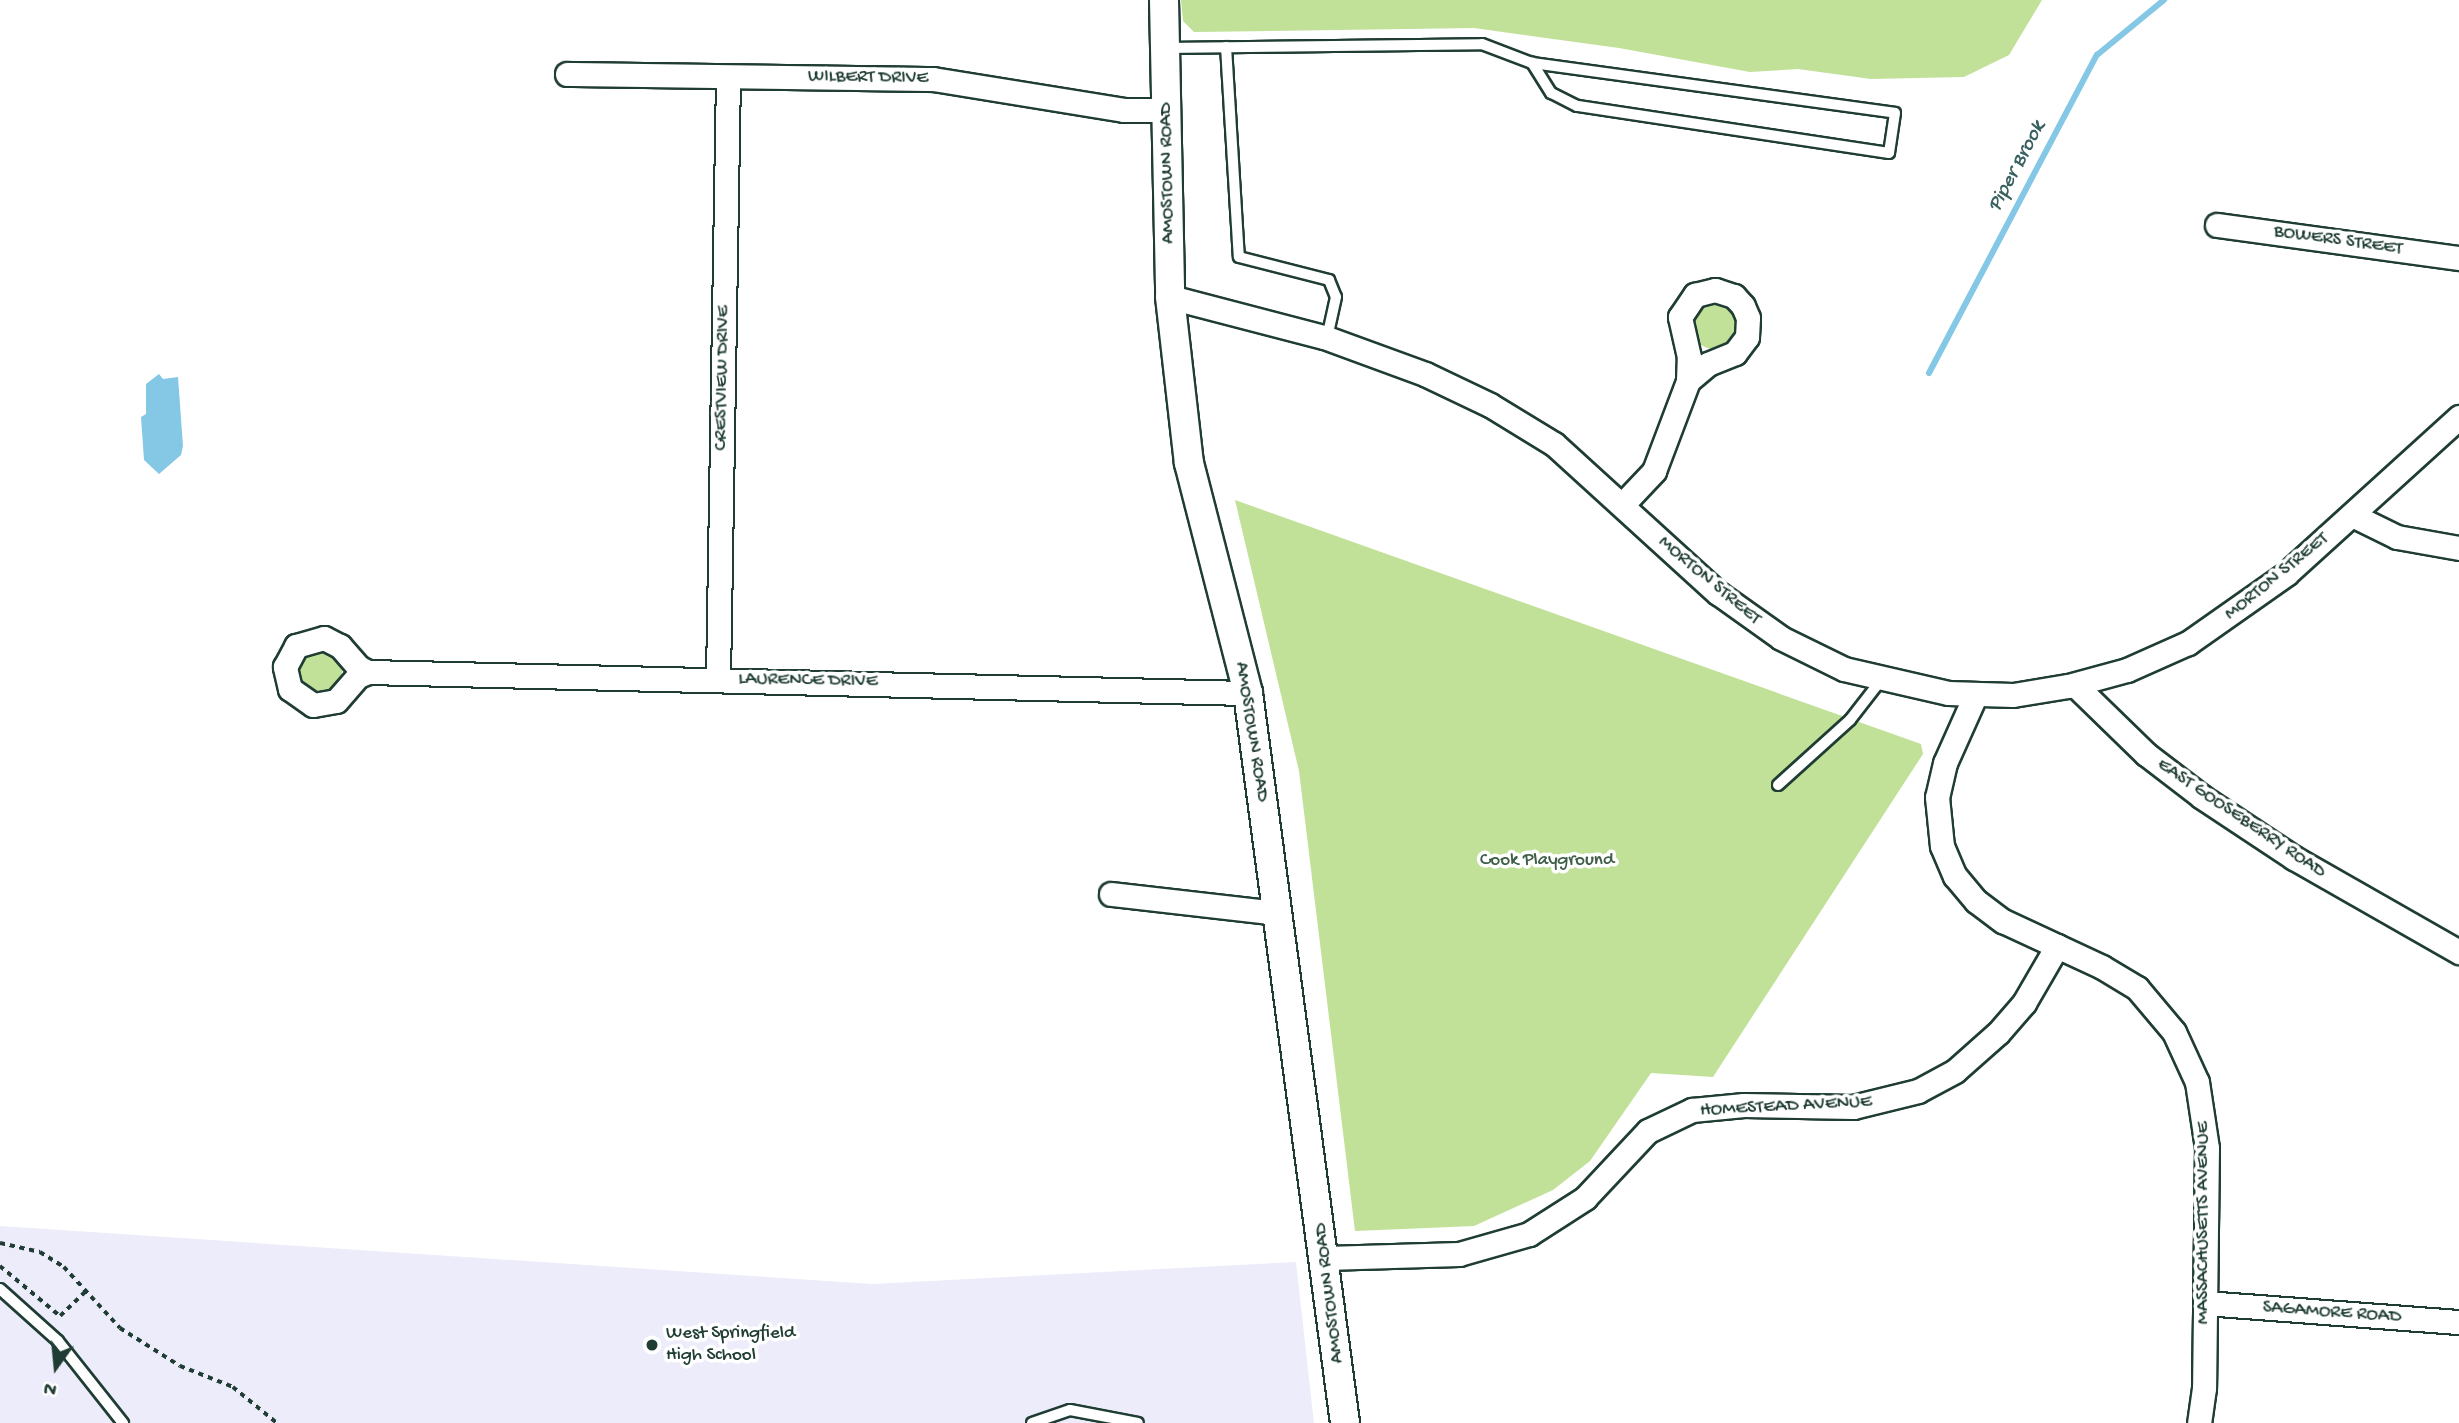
<!DOCTYPE html>
<html>
<head>
<meta charset="utf-8">
<style>
	body { margin:0 }
	#map { position:relative; width:2459px; height:1423px; overflow:hidden; background:#fff; font-family:"Gochi Hand",sans-serif }
	div>[style] { position:absolute }
	[style*='--x'] { left:calc(var(--x)*1px); top:calc(var(--y)*1px); width:calc(var(--w)*1px); rotate:calc(var(--a)*1deg) }
	.built>* { inset:0; background:#edecfb }
	.green>* { inset:0; background:#c1e098 }
	.round { border-radius:50% }
	.water>* { inset:0; background:#84c8e5 }
	.stream>* { height:6px; margin:-3px; padding:0 3px; transform-origin:3px; border-radius:3px; background:#84c8e5 }
	.path>* { height:3.5px; margin-top:-1.75px; transform-origin:0; background:repeating-linear-gradient(90deg,#1f3d34 0 5px,transparent 0 10px) }
	.roads { filter:drop-shadow(2px 0 #1f3d34) drop-shadow(-2px 0 #1f3d34) drop-shadow(0 2px #1f3d34) drop-shadow(0 -2px #1f3d34) }
	.service>* { height:10px; margin:-5px; padding:0 5px; transform-origin:5px; border-radius:5px; background:#fff }
	.minor>* { height:23px; margin:-11.5px; padding:0 11.5px; transform-origin:11.5px; border-radius:11.5px; background:#fff }
	.tertiary>* { height:28px; margin:-14px; padding:0 14px; transform-origin:14px; border-radius:14px; background:#fff }
	.dots>* { width:19px; height:19px; translate:-50% -50%; box-sizing:border-box; border:4px solid #fff; border-radius:50% }
	span { translate:-50% -50%; white-space:nowrap; text-align:center; line-height:1.15; -webkit-text-stroke:7px #fff; paint-order:stroke }
	.street-label { font-size:19px; color:#1f3d34 }
	.park-label { font-size:19px; color:#3f5e48 }
	.poi-label { font-size:19px; color:#1f3d34 }
	.left { translate:0 -50%; text-align:left }
	.water-label { font-size:21px; color:#386060; font-style:italic }
	.north { position:absolute; left:21px; top:1332px; width:70px; height:70px; -webkit-text-stroke:5px #fff; paint-order:stroke; rotate:195deg; font-size:19px; font-weight:700; line-height:28px; text-align:center; color:#1f3d34 }
	.north::after { content:''; display:block; margin:auto; width:24px; height:32px; background:#1f3d34; clip-path:polygon(50% 0,100% 100%,50% 72%,0 100%) }
</style>
</head>
<body>
<div id="map">
	<div class="built">
		<div style="clip-path:polygon(0 1226px,872px 1284px,1296px 1262px,1314px 1423px,0 1423px)"></div>
	</div>
	<div class="green">
		<div style="clip-path:polygon(1181px 0,2042px 0,2009px 55px,1964px 77px,1871px 79px,1798px 69px,1750px 72px,1619px 48px,1474px 28px,1194px 32px,1183px 21px)"></div>
		<div class="round" style="left:1691px;top:303px;width:46px;height:46px"></div>
		<div style="clip-path:polygon(1235px 500px,1921px 744px,1923px 754px,1713px 1077px,1651px 1073px,1590px 1161px,1553px 1190px,1474px 1226px,1355px 1231px,1299px 771px)"></div>
		<div class="round" style="left:296px;top:648px;width:46px;height:46px"></div>
	</div>
	<div class="water">
		<div style="clip-path:polygon(159px 374px,163px 379px,178px 377px,183px 446px,181px 455px,159px 474px,144px 460px,141px 417px,146px 414px,146px 384px)"></div>
	</div>
	<div class="stream">
		<div style="--x:1929;--y:373;--w:360;--a:-62.2"></div>
		<div style="--x:2097;--y:55;--w:87;--a:-39.4"></div>
	</div>
	<div class="path">
		<div style="--x:0;--y:1243;--w:41;--a:12.7"></div>
		<div style="--x:40;--y:1252;--w:28;--a:32"></div>
		<div style="--x:64;--y:1267;--w:83;--a:47.4"></div>
		<div style="--x:120;--y:1328;--w:71;--a:32.3"></div>
		<div style="--x:180;--y:1366;--w:57;--a:21.6"></div>
		<div style="--x:233;--y:1387;--w:57;--a:39.3"></div>
		<div style="--x:0;--y:1266;--w:78;--a:39.8"></div>
		<div style="--x:60;--y:1316;--w:37;--a:-44"></div>
	</div>
	<div class="roads">
		<div class="service">
			<div style="--x:1226;--y:47;--w:210;--a:86.5"></div>
			<div style="--x:1239;--y:257;--w:93;--a:14.3"></div>
			<div style="--x:1329;--y:280;--w:18;--a:68"></div>
			<div style="--x:1336;--y:297;--w:42;--a:102.4"></div>
			<div style="--x:1165;--y:48;--w:317;--a:-0.7"></div>
			<div style="--x:1482;--y:44;--w:53;--a:20.8"></div>
			<div style="--x:1532;--y:63;--w:366;--a:7.8"></div>
			<div style="--x:1895;--y:113;--w:40;--a:98.5"></div>
			<div style="--x:1889;--y:153;--w:316;--a:-171.4"></div>
			<div style="--x:1577;--y:106;--w:29;--a:-153"></div>
			<div style="--x:1551;--y:93;--w:36;--a:-122"></div>
			<div style="--x:1778;--y:785;--w:97;--a:-42.1"></div>
			<div style="--x:1850;--y:720;--w:51;--a:-52.2"></div>
			<div style="--x:0;--y:1289;--w:78;--a:41.9"></div>
			<div style="--x:58;--y:1341;--w:105;--a:51.6"></div>
			<div style="--x:1032;--y:1423;--w:40;--a:-18.9"></div>
			<div style="--x:1070;--y:1410;--w:69;--a:10.8"></div>
		</div>
		<div class="minor">
			<div style="--x:567;--y:74;--w:366;--a:0.8"></div>
			<div style="--x:933;--y:79;--w:193;--a:9.2"></div>
			<div style="--x:1124;--y:110;--w:43;--a:0"></div>
			<div style="--x:2217;--y:225;--w:244;--a:7.8"></div>
			<div style="--x:1715;--y:290;--w:20;--a:18"></div>
			<div style="--x:1734;--y:296;--w:13;--a:48"></div>
			<div style="--x:1743;--y:306;--w:13;--a:67"></div>
			<div style="--x:1748;--y:318;--w:19;--a:93"></div>
			<div style="--x:1747;--y:337;--w:20;--a:127"></div>
			<div style="--x:1735;--y:353;--w:29;--a:158"></div>
			<div style="--x:1708;--y:364;--w:26;--a:140"></div>
			<div style="--x:1688;--y:381;--w:24;--a:-88"></div>
			<div style="--x:1689;--y:357;--w:41;--a:-102.7"></div>
			<div style="--x:1680;--y:317;--w:27;--a:-56"></div>
			<div style="--x:1695;--y:295;--w:21;--a:-14"></div>
			<div style="--x:1170;--y:297;--w:159;--a:14.6"></div>
			<div style="--x:1324;--y:337;--w:108;--a:20.1"></div>
			<div style="--x:1425;--y:374;--w:72;--a:25.5"></div>
			<div style="--x:1490;--y:405;--w:75;--a:31.4"></div>
			<div style="--x:1554;--y:444;--w:222;--a:42.3"></div>
			<div style="--x:1718;--y:593;--w:77;--a:35.5"></div>
			<div style="--x:1781;--y:638;--w:70;--a:26.2"></div>
			<div style="--x:1844;--y:669;--w:107;--a:13"></div>
			<div style="--x:1948;--y:693;--w:65;--a:1.8"></div>
			<div style="--x:2013;--y:695;--w:56;--a:-9.3"></div>
			<div style="--x:2068;--y:686;--w:61;--a:-15.2"></div>
			<div style="--x:2127;--y:670;--w:67;--a:-23.9"></div>
			<div style="--x:2188;--y:643;--w:120;--a:-35.1"></div>
			<div style="--x:2286;--y:574;--w:234;--a:-42.2"></div>
			<div style="--x:1622;--y:505;--w:47;--a:-46.7"></div>
			<div style="--x:1654;--y:471;--w:96;--a:-69.3"></div>
			<div style="--x:2352;--y:515;--w:50;--a:26.1"></div>
			<div style="--x:2397;--y:537;--w:63;--a:10.1"></div>
			<div style="--x:324;--y:638;--w:18;--a:27"></div>
			<div style="--x:340;--y:646;--w:28;--a:49"></div>
			<div style="--x:358;--y:667;--w:11;--a:27"></div>
			<div style="--x:368;--y:672;--w:11;--a:158"></div>
			<div style="--x:358;--y:676;--w:33;--a:131"></div>
			<div style="--x:336;--y:701;--w:23;--a:170"></div>
			<div style="--x:313;--y:705;--w:28;--a:-145"></div>
			<div style="--x:290;--y:689;--w:23;--a:-103"></div>
			<div style="--x:285;--y:667;--w:24;--a:-62"></div>
			<div style="--x:296;--y:646;--w:29;--a:-16"></div>
			<div style="--x:368;--y:672;--w:880;--a:1.37"></div>
			<div style="--x:718;--y:679;--w:602;--a:-89.05"></div>
			<div style="--x:2075;--y:685;--w:99;--a:44.2"></div>
			<div style="--x:2146;--y:754;--w:71;--a:37.5"></div>
			<div style="--x:2202;--y:797;--w:110;--a:33.5"></div>
			<div style="--x:2294;--y:858;--w:190;--a:29.7"></div>
			<div style="--x:1975;--y:696;--w:73;--a:114.1"></div>
			<div style="--x:1945;--y:763;--w:35;--a:103"></div>
			<div style="--x:1937;--y:797;--w:49;--a:84.2"></div>
			<div style="--x:1942;--y:846;--w:33;--a:67"></div>
			<div style="--x:1955;--y:876;--w:33;--a:50"></div>
			<div style="--x:1976;--y:901;--w:34;--a:37"></div>
			<div style="--x:2003;--y:921;--w:109;--a:24.9"></div>
			<div style="--x:2102;--y:967;--w:41;--a:31"></div>
			<div style="--x:2137;--y:988;--w:57;--a:49.9"></div>
			<div style="--x:2174;--y:1032;--w:55;--a:65.3"></div>
			<div style="--x:2197;--y:1082;--w:67;--a:81.4"></div>
			<div style="--x:2207;--y:1148;--w:240;--a:90.7"></div>
			<div style="--x:2204;--y:1388;--w:35;--a:98"></div>
			<div style="--x:1111;--y:894;--w:168;--a:6.5"></div>
			<div style="--x:1326;--y:1258;--w:133;--a:-1.7"></div>
			<div style="--x:1459;--y:1254;--w:73;--a:-15.9"></div>
			<div style="--x:1529;--y:1234;--w:67;--a:-32.7"></div>
			<div style="--x:1585;--y:1198;--w:92;--a:-46.8"></div>
			<div style="--x:1648;--y:1131;--w:49;--a:-25.5"></div>
			<div style="--x:1692;--y:1110;--w:52;--a:-5.5"></div>
			<div style="--x:1744;--y:1105;--w:109;--a:1.1"></div>
			<div style="--x:1853;--y:1107;--w:67;--a:-13.8"></div>
			<div style="--x:1918;--y:1091;--w:42;--a:-28.4"></div>
			<div style="--x:1955;--y:1071;--w:57;--a:-41.5"></div>
			<div style="--x:1998;--y:1033;--w:40;--a:-49"></div>
			<div style="--x:2024;--y:1003;--w:66;--a:-59.9"></div>
			<div style="--x:2205;--y:1303;--w:255;--a:4.3"></div>
		</div>
		<div class="tertiary">
			<div style="--x:1164;--y:0;--w:297;--a:88.8"></div>
			<div style="--x:1170;--y:297;--w:167;--a:83.5"></div>
			<div style="--x:1189;--y:463;--w:237;--a:75.6"></div>
			<div style="--x:1248;--y:693;--w:736;--a:82.43"></div>
		</div>
	</div>
	<div class="dots">
		<div style="left:652px;top:1345px;background:#1f3d34"></div>
	</div>
	<div class="street-label">
		<span style="left:868px;top:78px;rotate:1deg">WILBERT DRIVE</span>
		<span style="left:1168px;top:173px;rotate:-91deg">AMOSTOWN ROAD</span>
		<span style="left:2338px;top:241px;rotate:8deg">BOWERS STREET</span>
		<span style="left:723px;top:378px;rotate:-89deg">CRESTVIEW DRIVE</span>
		<span style="left:2277px;top:577px;rotate:-39deg">MORTON STREET</span>
		<span style="left:1709px;top:581px;rotate:40deg">MORTON STREET</span>
		<span style="left:808px;top:681px;rotate:1deg">LAURENCE DRIVE</span>
		<span style="left:1251px;top:732px;rotate:81deg">AMOSTOWN ROAD</span>
		<span style="left:2241px;top:819px;rotate:34deg">EAST GOOSEBERRY ROAD</span>
		<span style="left:1786px;top:1107px;rotate:-3deg">HOMESTEAD AVENUE</span>
		<span style="left:2204px;top:1223px;rotate:-90deg">MASSACHUSETTS AVENUE</span>
		<span style="left:1330px;top:1293px;rotate:-97deg">AMOSTOWN ROAD</span>
		<span style="left:2332px;top:1313px;rotate:4deg">SAGAMORE ROAD</span>
	</div>
	<div class="park-label">
		<span style="left:1547px;top:861px">Cook Playground</span>
	</div>
	<div class="poi-label">
		<span class="left" style="left:666px;top:1345px">West Springfield<br>High School</span>
	</div>
	<div class="water-label">
		<span style="left:2018px;top:167px;rotate:-62deg">Piper Brook</span>
	</div>
	<div class="north">N</div>
</div>
</body>
</html>
